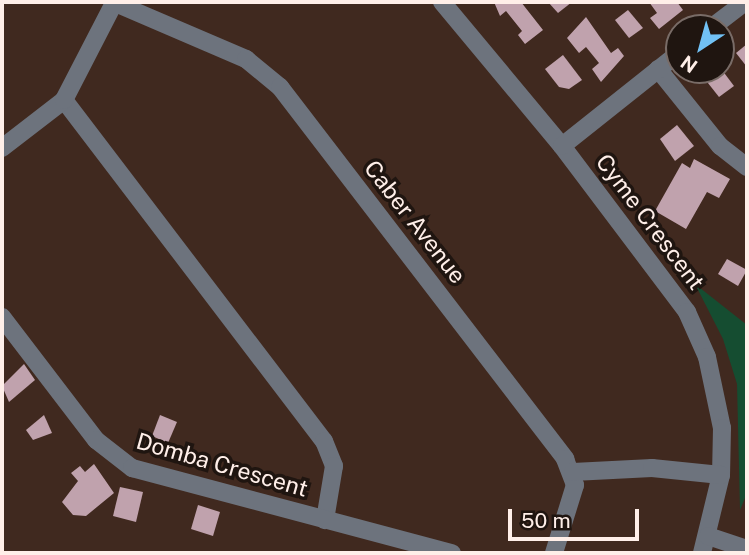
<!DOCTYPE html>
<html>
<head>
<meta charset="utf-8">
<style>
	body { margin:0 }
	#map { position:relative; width:749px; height:555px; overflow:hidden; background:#40291f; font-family:"Public Sans",sans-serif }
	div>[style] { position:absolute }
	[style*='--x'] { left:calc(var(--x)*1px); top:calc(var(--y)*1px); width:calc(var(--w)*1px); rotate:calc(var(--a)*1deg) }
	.green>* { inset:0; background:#154d31 }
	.building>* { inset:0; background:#c0a2ad }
	.minor>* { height:18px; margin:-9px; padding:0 9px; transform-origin:9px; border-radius:9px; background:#6d737d }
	span { translate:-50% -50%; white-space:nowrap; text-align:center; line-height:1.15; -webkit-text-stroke:7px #1f1510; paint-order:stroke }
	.street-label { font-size:23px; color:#ffefe9 }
	.frame { position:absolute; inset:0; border:4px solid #ffefe9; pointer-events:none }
	.north { position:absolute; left:665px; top:14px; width:70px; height:70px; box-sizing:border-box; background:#1f1510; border:2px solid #796c67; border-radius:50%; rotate:216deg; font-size:19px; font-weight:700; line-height:28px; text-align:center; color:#ffefe9 }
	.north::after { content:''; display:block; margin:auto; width:24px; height:32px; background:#71c1f5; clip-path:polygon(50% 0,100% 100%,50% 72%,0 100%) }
	.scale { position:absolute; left:508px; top:509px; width:131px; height:32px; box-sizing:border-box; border:4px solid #ffefe9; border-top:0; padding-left:9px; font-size:21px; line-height:24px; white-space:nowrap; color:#ffefe9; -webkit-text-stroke:5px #1f1510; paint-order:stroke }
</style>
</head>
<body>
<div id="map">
	<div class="green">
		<div style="clip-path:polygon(695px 284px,747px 325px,747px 493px,740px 510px,737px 384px,723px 339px)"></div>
	</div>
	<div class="building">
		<div style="clip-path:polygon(494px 2px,521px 2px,543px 30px,525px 44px,518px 35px,522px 31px,506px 11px,500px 16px)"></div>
		<div style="clip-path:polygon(548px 2px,572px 2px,558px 13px)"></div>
		<div style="clip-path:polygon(649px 2px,677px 2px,683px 10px,659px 29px,650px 18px,657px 13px)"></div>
		<div style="clip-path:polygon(628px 10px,643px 28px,629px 38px,615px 20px)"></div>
		<div style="clip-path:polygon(586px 17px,611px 53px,618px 48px,624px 56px,601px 82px,592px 69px,599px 63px,586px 47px,579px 53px,567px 38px)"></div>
		<div style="clip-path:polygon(747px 44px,747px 67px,736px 53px)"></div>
		<div style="clip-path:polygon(563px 55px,582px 80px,569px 89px,559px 87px,545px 69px)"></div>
		<div style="clip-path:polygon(714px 70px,722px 70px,734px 86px,719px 97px,704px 78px)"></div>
		<div style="clip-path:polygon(677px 125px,694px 146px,675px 161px,660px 139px)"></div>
		<div style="clip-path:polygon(694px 159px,730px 179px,719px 198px,707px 192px,686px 229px,655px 211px,682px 163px,690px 168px)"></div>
		<div style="clip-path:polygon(727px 259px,747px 270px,738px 286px,718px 274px)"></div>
		<div style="clip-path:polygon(24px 364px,35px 380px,9px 402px,2px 386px)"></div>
		<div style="clip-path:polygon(44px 415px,52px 433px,33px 440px,26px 430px)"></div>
		<div style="clip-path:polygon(160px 415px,177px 422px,168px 443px,152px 436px)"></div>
		<div style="clip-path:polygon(94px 464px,114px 493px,86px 516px,73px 515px,62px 502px,78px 481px,71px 473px,80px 466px,85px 472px)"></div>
		<div style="clip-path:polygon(120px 487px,143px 492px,136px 522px,113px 516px)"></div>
		<div style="clip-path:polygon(198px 505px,220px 512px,213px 536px,191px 529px)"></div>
	</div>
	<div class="minor">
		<div style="--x:113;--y:2;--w:145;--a:23.2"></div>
		<div style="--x:246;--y:59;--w:44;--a:39.5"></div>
		<div style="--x:280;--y:87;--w:469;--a:52.5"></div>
		<div style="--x:565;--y:459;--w:28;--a:69"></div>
		<div style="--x:575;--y:485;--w:71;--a:107.2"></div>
		<div style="--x:442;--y:2;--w:187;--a:50.2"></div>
		<div style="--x:562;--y:146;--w:208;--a:53"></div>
		<div style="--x:687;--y:312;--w:49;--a:66"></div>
		<div style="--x:707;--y:357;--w:73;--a:78.1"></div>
		<div style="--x:722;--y:428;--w:47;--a:91.2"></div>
		<div style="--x:721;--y:475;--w:80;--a:103.7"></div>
		<div style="--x:711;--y:28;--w:43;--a:-37.4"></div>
		<div style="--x:658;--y:69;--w:99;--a:51.2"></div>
		<div style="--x:720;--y:146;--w:34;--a:38"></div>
		<div style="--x:64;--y:100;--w:429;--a:52.7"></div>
		<div style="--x:324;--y:441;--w:27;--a:68"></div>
		<div style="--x:334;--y:466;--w:55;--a:99.5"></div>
		<div style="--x:562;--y:146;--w:149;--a:-38.5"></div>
		<div style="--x:2;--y:148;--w:78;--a:-37.7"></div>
		<div style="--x:64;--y:100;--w:109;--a:-62.7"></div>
		<div style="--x:2;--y:317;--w:155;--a:52.6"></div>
		<div style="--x:96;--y:440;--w:46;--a:37.9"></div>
		<div style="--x:132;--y:468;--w:331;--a:14.9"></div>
		<div style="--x:573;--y:472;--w:79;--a:-2.9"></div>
		<div style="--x:652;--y:468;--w:69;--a:5.8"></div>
		<div style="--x:708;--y:536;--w:41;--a:18.4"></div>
	</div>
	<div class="street-label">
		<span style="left:415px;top:222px;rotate:52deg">Caber Avenue</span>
		<span style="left:650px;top:222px;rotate:53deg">Cyme Crescent</span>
		<span style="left:222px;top:465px;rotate:16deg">Domba Crescent</span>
	</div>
	<div class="frame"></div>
	<div class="north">N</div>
	<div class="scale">50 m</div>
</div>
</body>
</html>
